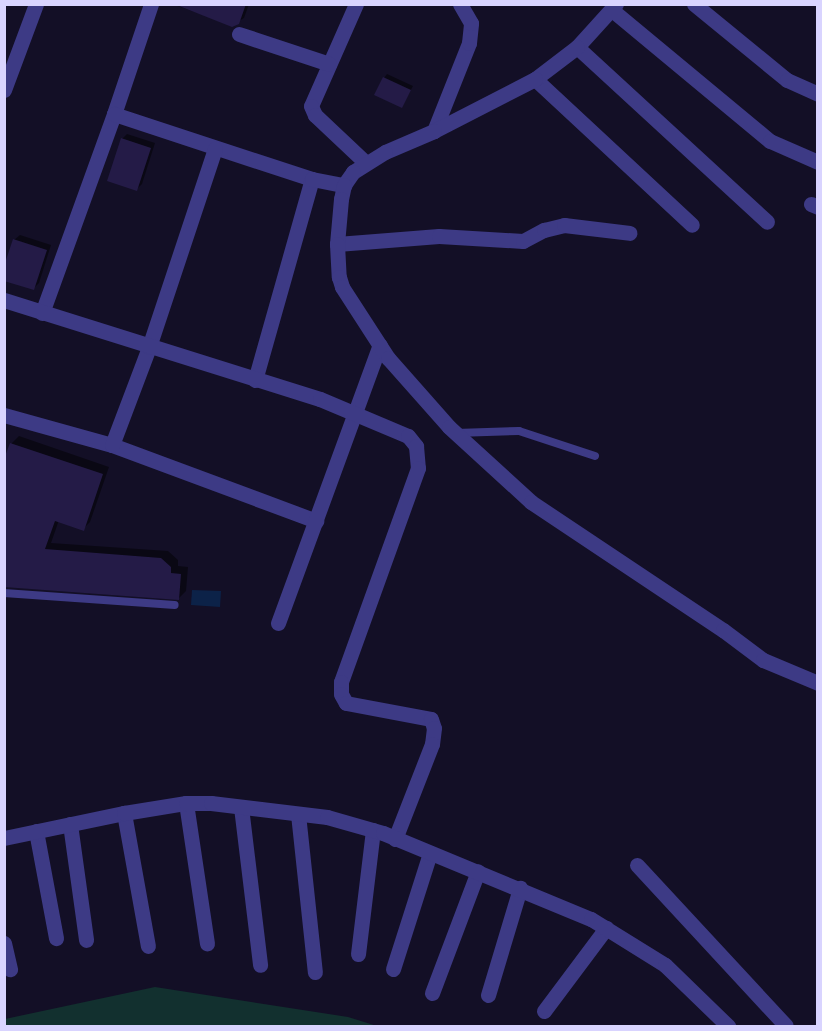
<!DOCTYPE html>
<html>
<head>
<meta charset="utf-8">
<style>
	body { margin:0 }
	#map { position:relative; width:822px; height:1031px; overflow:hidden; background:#130f26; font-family:Jost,sans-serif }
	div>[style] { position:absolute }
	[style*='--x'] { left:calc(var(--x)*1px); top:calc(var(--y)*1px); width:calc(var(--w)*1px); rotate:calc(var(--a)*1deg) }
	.green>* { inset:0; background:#12302f }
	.water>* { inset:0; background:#0c2248 }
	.shadow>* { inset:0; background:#0007 }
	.building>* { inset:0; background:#241b47 }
	.service>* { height:8px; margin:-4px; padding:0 4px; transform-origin:4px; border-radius:4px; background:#3d3a85 }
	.minor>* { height:15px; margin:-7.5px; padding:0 7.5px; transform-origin:7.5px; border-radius:7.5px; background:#3d3a85 }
	.tertiary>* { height:15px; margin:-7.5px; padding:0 7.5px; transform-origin:7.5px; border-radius:7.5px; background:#3d3a85 }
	span { translate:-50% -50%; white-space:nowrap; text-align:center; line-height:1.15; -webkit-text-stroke:6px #130f26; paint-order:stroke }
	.frame { position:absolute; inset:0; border:6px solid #d9d4ff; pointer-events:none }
</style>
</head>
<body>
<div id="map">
	<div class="green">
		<div style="clip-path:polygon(155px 987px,348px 1017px,377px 1026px,5px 1026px,5px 1019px)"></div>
	</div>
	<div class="water">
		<div style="clip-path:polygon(192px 590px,221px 591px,220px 607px,191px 605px)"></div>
	</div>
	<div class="shadow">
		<div style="clip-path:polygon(172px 4px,249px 4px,244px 18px,232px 25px)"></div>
		<div style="clip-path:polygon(387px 74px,413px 86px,402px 106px,384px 78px)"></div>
		<div style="clip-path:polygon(127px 134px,155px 143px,142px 184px,137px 189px,122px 139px)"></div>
		<div style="clip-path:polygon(20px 235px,51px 245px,39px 283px,34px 288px,14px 240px)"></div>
		<div style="clip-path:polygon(19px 436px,109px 467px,90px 522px,83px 529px,59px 520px,51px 543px,168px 551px,178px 560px,178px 566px,188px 567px,186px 591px,179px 598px,10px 586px,4px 464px,12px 443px)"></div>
	</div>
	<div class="building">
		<div style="clip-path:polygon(174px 4px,246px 4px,239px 24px,232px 27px)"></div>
		<div style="clip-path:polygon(383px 77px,411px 90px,402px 108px,374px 95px)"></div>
		<div style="clip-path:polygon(121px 138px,151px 148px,137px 191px,107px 181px)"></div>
		<div style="clip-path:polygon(13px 239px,47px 250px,34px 290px,4px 281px,4px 266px)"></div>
		<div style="clip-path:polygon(10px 443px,103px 474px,84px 531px,55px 521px,45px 549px,161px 558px,171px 567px,171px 573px,181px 574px,179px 600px,4px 587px,4px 459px)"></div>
	</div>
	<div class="service">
		<div style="--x:456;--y:433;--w:63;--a:-1.8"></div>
		<div style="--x:519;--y:431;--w:80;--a:18.2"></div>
		<div style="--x:4;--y:593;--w:171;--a:4"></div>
	</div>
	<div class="minor">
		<div style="--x:356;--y:4;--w:111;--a:113.8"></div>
		<div style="--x:311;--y:106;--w:10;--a:66"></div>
		<div style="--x:315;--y:115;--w:70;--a:43.3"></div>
		<div style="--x:694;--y:4;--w:120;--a:39.3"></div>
		<div style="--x:787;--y:80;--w:34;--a:24"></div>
		<div style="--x:612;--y:10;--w:205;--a:39.7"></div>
		<div style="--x:770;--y:141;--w:52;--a:23.6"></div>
		<div style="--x:239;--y:34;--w:95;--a:18.4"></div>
		<div style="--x:577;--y:47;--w:258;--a:42.6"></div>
		<div style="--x:535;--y:79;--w:214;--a:42.9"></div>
		<div style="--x:4;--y:90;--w:92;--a:-69.6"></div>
		<div style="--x:114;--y:114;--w:116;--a:-71.4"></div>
		<div style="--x:434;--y:131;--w:95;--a:-68.3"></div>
		<div style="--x:469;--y:43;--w:20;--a:-84"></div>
		<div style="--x:471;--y:23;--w:22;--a:-120"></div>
		<div style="--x:811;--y:204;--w:8;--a:23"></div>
		<div style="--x:337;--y:244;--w:102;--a:-4.5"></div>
		<div style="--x:439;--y:236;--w:84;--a:3.4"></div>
		<div style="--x:523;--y:241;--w:24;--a:-28"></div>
		<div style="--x:544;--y:230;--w:21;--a:-14"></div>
		<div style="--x:564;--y:225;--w:66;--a:6.9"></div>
		<div style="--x:42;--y:313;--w:212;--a:-70.1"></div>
		<div style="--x:114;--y:114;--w:208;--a:18.2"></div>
		<div style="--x:255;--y:380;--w:209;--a:-74.2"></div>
		<div style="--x:312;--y:179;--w:33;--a:11"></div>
		<div style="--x:4;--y:415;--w:112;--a:15.5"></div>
		<div style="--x:112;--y:445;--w:218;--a:20.4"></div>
		<div style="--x:112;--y:445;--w:105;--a:-69.3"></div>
		<div style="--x:149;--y:347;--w:209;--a:-71.6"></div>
		<div style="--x:278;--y:623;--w:296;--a:-69.9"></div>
		<div style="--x:186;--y:803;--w:142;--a:81.5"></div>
		<div style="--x:241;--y:807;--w:159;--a:83.1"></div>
		<div style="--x:124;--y:813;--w:135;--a:79.8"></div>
		<div style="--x:298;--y:814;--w:159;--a:83.9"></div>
		<div style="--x:70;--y:824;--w:117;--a:82.1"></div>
		<div style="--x:36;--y:831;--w:109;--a:79.4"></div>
		<div style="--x:637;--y:865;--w:219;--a:47.2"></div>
		<div style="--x:4;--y:943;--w:27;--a:77"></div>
		<div style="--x:358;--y:954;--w:125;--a:-83.1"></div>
		<div style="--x:393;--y:969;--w:122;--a:-72.3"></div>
		<div style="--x:432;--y:993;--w:130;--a:-69.3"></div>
		<div style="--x:488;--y:995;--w:112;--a:-73.3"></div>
		<div style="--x:544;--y:1011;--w:104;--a:-53.2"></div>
	</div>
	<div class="tertiary">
		<div style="--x:616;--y:4;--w:58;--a:132.2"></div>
		<div style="--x:577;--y:47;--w:53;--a:142.7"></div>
		<div style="--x:535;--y:79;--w:114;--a:152.8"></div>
		<div style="--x:434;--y:131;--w:53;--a:156.8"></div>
		<div style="--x:385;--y:152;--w:38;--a:148"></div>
		<div style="--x:353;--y:172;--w:16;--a:125"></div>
		<div style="--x:344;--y:185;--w:14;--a:102"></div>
		<div style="--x:341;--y:199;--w:45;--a:95.1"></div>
		<div style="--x:337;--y:244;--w:33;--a:87"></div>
		<div style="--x:339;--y:277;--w:10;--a:73"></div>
		<div style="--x:342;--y:287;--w:85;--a:57.1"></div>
		<div style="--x:388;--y:358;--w:92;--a:48.5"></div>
		<div style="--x:449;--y:427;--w:111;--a:42.4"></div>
		<div style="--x:531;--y:502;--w:231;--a:33.7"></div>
		<div style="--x:723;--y:630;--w:50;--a:36.9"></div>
		<div style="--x:763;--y:660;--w:60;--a:22.7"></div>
		<div style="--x:4;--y:300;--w:331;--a:17.4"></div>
		<div style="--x:320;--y:399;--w:95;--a:22.8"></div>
		<div style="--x:408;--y:436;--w:13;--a:51"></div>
		<div style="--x:416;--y:446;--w:22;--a:85"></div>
		<div style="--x:418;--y:468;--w:227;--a:109.8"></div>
		<div style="--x:341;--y:682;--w:12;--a:90"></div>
		<div style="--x:341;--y:694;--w:10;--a:61"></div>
		<div style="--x:346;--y:703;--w:86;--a:10.7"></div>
		<div style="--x:431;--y:719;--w:9;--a:72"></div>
		<div style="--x:434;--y:728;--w:16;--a:97"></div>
		<div style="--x:432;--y:744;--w:102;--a:111.3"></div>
		<div style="--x:4;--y:838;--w:123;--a:-11.8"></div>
		<div style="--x:124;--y:813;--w:63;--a:-9.2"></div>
		<div style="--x:186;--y:803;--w:25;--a:0"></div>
		<div style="--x:211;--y:803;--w:117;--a:6.9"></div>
		<div style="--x:327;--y:817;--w:58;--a:15.9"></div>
		<div style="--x:383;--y:833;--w:225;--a:22.5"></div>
		<div style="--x:591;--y:919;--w:87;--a:31.9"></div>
		<div style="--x:665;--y:965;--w:88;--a:44.1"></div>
	</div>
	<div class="frame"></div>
</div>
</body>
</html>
